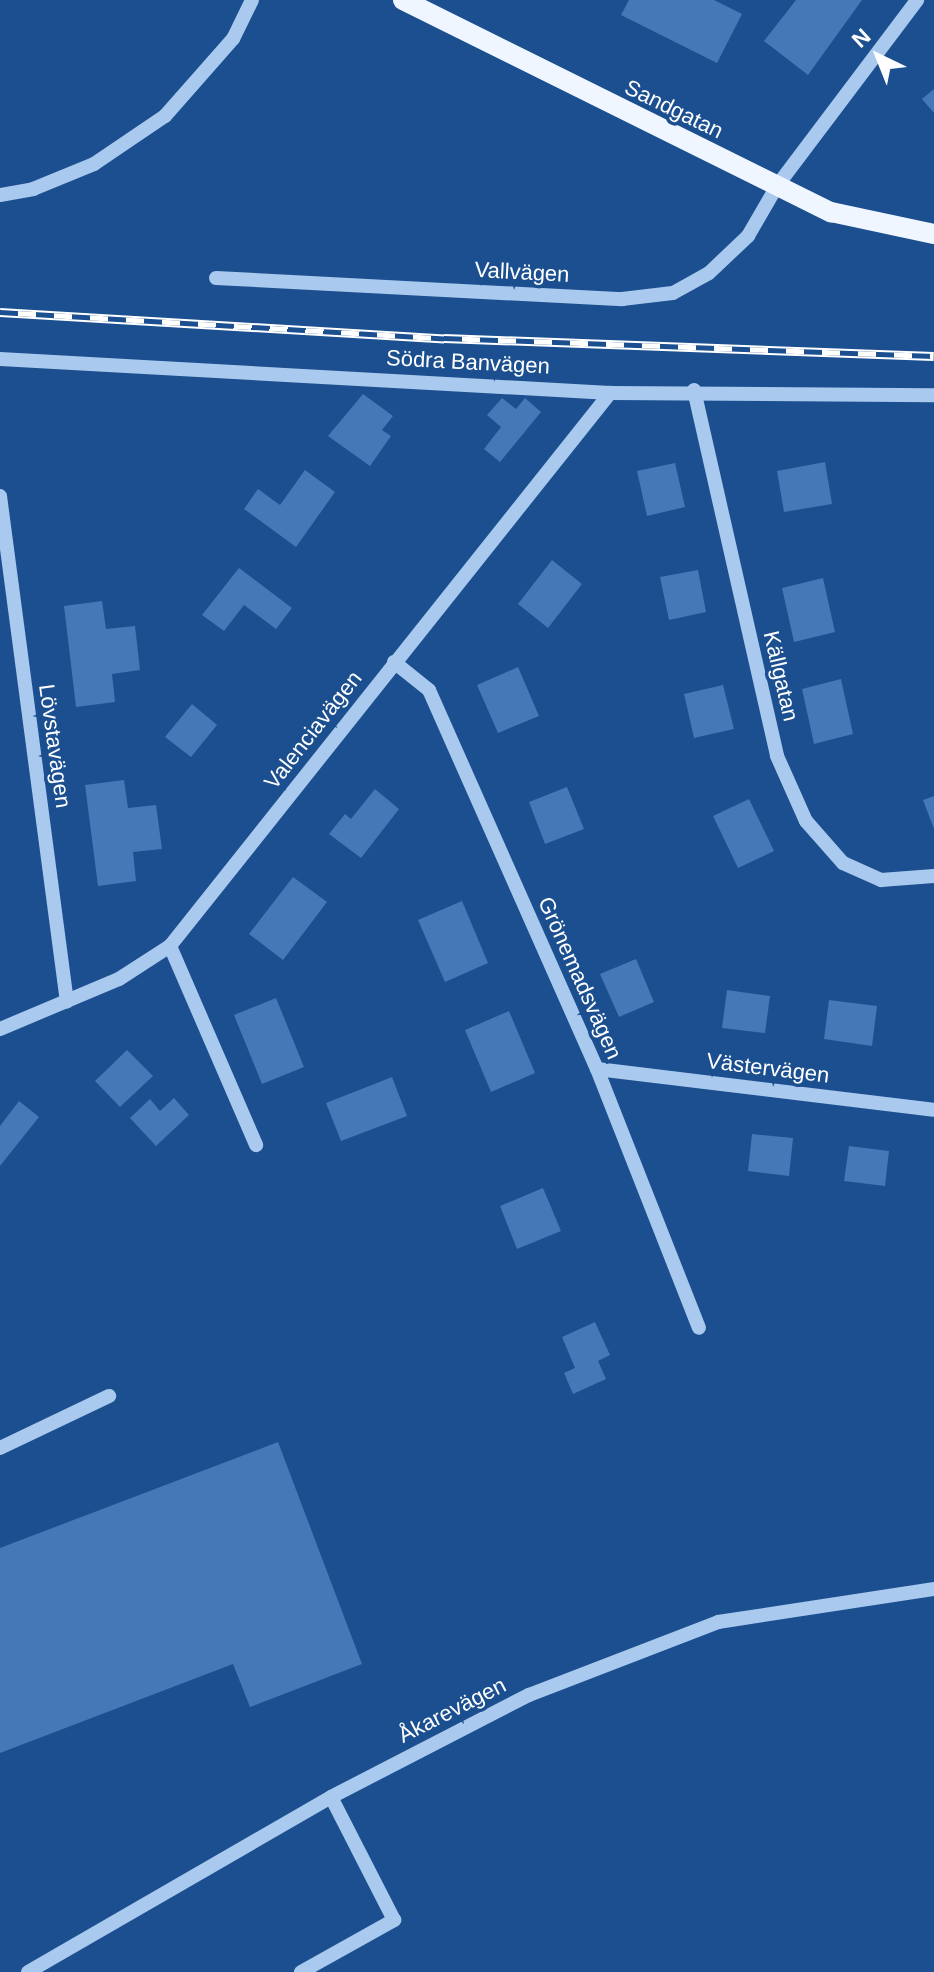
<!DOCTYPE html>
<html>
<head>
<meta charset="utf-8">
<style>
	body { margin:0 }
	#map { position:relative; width:934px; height:1972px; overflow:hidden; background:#1b4f8f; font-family:Helvetica,sans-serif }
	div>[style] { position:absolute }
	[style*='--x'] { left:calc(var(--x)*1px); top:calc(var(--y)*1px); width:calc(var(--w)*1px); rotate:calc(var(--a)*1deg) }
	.building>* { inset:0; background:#4478b7 }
	.minor>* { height:14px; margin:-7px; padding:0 7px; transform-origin:7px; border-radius:7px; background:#a9c9ee }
	.major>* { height:20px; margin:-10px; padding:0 10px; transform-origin:10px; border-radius:10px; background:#f0f6ff }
	.rail>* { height:9px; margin-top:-4.5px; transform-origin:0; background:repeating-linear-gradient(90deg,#1b4f8f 0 18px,#fff 0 36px); box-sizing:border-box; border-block:2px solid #fff }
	span { translate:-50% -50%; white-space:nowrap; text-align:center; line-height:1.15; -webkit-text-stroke:7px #1b4f8f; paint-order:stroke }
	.street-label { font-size:22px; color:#fff }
	.north { position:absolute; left:838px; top:16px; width:80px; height:80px; -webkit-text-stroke:6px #1b4f8f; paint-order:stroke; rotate:317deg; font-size:22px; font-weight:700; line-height:32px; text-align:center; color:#fff }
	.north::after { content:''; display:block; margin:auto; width:28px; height:36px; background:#fff; clip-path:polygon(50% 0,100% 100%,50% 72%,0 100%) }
</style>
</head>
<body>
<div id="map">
	<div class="building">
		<div style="clip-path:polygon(629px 0,714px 0,742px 14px,717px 63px,621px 15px)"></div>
		<div style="clip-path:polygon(796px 0,862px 0,808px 75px,764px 41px)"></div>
		<div style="clip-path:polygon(934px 89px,934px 113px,922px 99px)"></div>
		<div style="clip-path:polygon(363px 394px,393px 416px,382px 430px,391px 436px,370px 466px,328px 436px)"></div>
		<div style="clip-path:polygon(502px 398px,516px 409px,525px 398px,541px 412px,500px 462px,484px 449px,501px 427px,487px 415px)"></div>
		<div style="clip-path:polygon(825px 462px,832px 504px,784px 512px,777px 471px)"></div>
		<div style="clip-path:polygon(675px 463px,685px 507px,647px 516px,637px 471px)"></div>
		<div style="clip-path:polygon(305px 470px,335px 492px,296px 547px,244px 509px,258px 489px,280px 505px)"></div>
		<div style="clip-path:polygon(552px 560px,582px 584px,548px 628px,518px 604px)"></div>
		<div style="clip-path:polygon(239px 568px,292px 608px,276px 629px,244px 605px,224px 631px,202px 615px)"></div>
		<div style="clip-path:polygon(698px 570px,706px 612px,669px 620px,660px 577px)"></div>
		<div style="clip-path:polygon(823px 578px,835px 632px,794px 642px,782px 588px)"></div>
		<div style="clip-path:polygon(102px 601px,106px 629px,135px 626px,140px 670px,112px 674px,115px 702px,76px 707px,64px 606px)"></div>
		<div style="clip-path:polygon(518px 667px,539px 716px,498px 733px,477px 685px)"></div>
		<div style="clip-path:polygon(841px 679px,853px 734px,814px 744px,802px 689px)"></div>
		<div style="clip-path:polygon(723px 685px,734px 729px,694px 738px,684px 694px)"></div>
		<div style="clip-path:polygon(192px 704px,217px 725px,191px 757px,165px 737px)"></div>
		<div style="clip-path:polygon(124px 780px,128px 808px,156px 805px,162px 849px,133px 852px,136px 881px,98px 886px,85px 785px)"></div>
		<div style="clip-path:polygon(567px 787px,584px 829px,545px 844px,529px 802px)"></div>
		<div style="clip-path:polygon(375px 789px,399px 809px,361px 858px,329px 834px,345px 814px,351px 819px)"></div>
		<div style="clip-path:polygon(934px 796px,934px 829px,923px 800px)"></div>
		<div style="clip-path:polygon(749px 799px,774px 851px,738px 868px,713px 816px)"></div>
		<div style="clip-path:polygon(293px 877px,327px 902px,283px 960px,249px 934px)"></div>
		<div style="clip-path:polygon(462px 901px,488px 963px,445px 982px,418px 920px)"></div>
		<div style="clip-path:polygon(636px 959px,654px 1002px,619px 1017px,600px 974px)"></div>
		<div style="clip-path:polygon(727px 990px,770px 996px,765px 1033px,722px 1028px)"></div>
		<div style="clip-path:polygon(276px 998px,304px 1067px,262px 1084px,234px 1015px)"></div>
		<div style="clip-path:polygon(829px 1000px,877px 1006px,872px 1046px,824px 1039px)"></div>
		<div style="clip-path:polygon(509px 1011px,535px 1073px,491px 1092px,465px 1030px)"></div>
		<div style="clip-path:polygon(127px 1050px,153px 1076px,120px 1107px,95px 1081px)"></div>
		<div style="clip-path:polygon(392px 1077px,407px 1116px,341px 1141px,326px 1103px)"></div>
		<div style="clip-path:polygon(174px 1098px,189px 1115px,156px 1146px,130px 1118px,150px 1099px,160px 1111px)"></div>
		<div style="clip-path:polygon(19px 1101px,39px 1117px,0 1166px,0 1126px)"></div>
		<div style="clip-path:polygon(752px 1134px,793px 1138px,789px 1176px,748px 1171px)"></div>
		<div style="clip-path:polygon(849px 1146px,889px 1151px,885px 1186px,844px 1181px)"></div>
		<div style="clip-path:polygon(543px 1188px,561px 1231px,517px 1249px,500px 1206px)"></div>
		<div style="clip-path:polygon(595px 1322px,610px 1355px,598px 1361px,606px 1379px,573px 1394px,564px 1373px,575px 1368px,562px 1337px)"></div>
		<div style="clip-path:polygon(278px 1442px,362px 1664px,250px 1707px,233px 1664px,0 1753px,0 1548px)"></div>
	</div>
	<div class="minor">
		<div style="--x:0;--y:195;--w:34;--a:-10"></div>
		<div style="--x:33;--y:189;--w:66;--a:-22.3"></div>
		<div style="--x:94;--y:164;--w:86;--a:-34.1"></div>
		<div style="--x:165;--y:116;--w:103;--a:-48.6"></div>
		<div style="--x:233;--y:39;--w:43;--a:-64"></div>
		<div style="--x:216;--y:278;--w:407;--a:3"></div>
		<div style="--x:622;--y:299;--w:51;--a:-6.7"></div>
		<div style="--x:673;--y:293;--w:41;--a:-29.1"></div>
		<div style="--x:709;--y:273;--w:54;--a:-43.5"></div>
		<div style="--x:748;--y:236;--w:58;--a:-59.9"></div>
		<div style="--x:777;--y:186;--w:233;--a:-53"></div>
		<div style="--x:0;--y:359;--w:611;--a:3.19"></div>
		<div style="--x:610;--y:393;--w:324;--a:0.4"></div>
		<div style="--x:694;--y:390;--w:375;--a:77.2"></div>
		<div style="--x:777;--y:756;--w:71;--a:66"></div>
		<div style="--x:806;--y:821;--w:56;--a:48.6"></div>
		<div style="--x:843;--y:863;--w:42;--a:24.1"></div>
		<div style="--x:881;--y:880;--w:53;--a:-4.3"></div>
		<div style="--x:0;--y:496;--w:510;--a:82.46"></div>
		<div style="--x:394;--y:662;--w:45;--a:38.7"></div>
		<div style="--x:429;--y:690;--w:415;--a:66.1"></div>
		<div style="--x:597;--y:1069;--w:278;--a:68.5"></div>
		<div style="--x:170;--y:946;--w:217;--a:66.6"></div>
		<div style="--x:0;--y:1029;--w:129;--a:-22.8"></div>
		<div style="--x:119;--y:979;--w:61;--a:-32.9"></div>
		<div style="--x:170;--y:946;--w:707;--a:-51.49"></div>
		<div style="--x:597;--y:1069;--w:339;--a:6.9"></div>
		<div style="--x:0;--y:1448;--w:121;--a:-25.5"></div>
		<div style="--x:28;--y:1972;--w:350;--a:-30"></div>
		<div style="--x:331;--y:1797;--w:223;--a:-27.3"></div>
		<div style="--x:529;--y:1695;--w:203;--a:-21.1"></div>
		<div style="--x:718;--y:1622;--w:219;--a:-8.7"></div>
		<div style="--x:301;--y:1972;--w:107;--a:-29.2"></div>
		<div style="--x:394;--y:1920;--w:138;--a:-117.1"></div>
	</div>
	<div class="major">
		<div style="--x:403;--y:0;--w:478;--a:26.4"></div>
		<div style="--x:831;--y:212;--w:105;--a:12.1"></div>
	</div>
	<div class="rail">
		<div style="--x:0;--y:312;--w:445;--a:3.4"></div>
		<div style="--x:444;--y:338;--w:490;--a:2.1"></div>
	</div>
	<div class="street-label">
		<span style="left:674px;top:109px;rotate:26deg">Sandgatan</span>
		<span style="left:522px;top:272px;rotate:3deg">Vallvägen</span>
		<span style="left:468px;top:362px;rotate:3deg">Södra Banvägen</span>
		<span style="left:781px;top:676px;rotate:77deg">Källgatan</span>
		<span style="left:313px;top:730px;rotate:-52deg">Valenciavägen</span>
		<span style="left:55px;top:746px;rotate:82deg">Lövstavägen</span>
		<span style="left:580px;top:978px;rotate:66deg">Grönemadsvägen</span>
		<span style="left:768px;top:1068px;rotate:7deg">Västervägen</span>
		<span style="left:452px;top:1710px;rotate:-27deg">Åkarevägen</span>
	</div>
	<div class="north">N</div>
</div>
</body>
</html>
